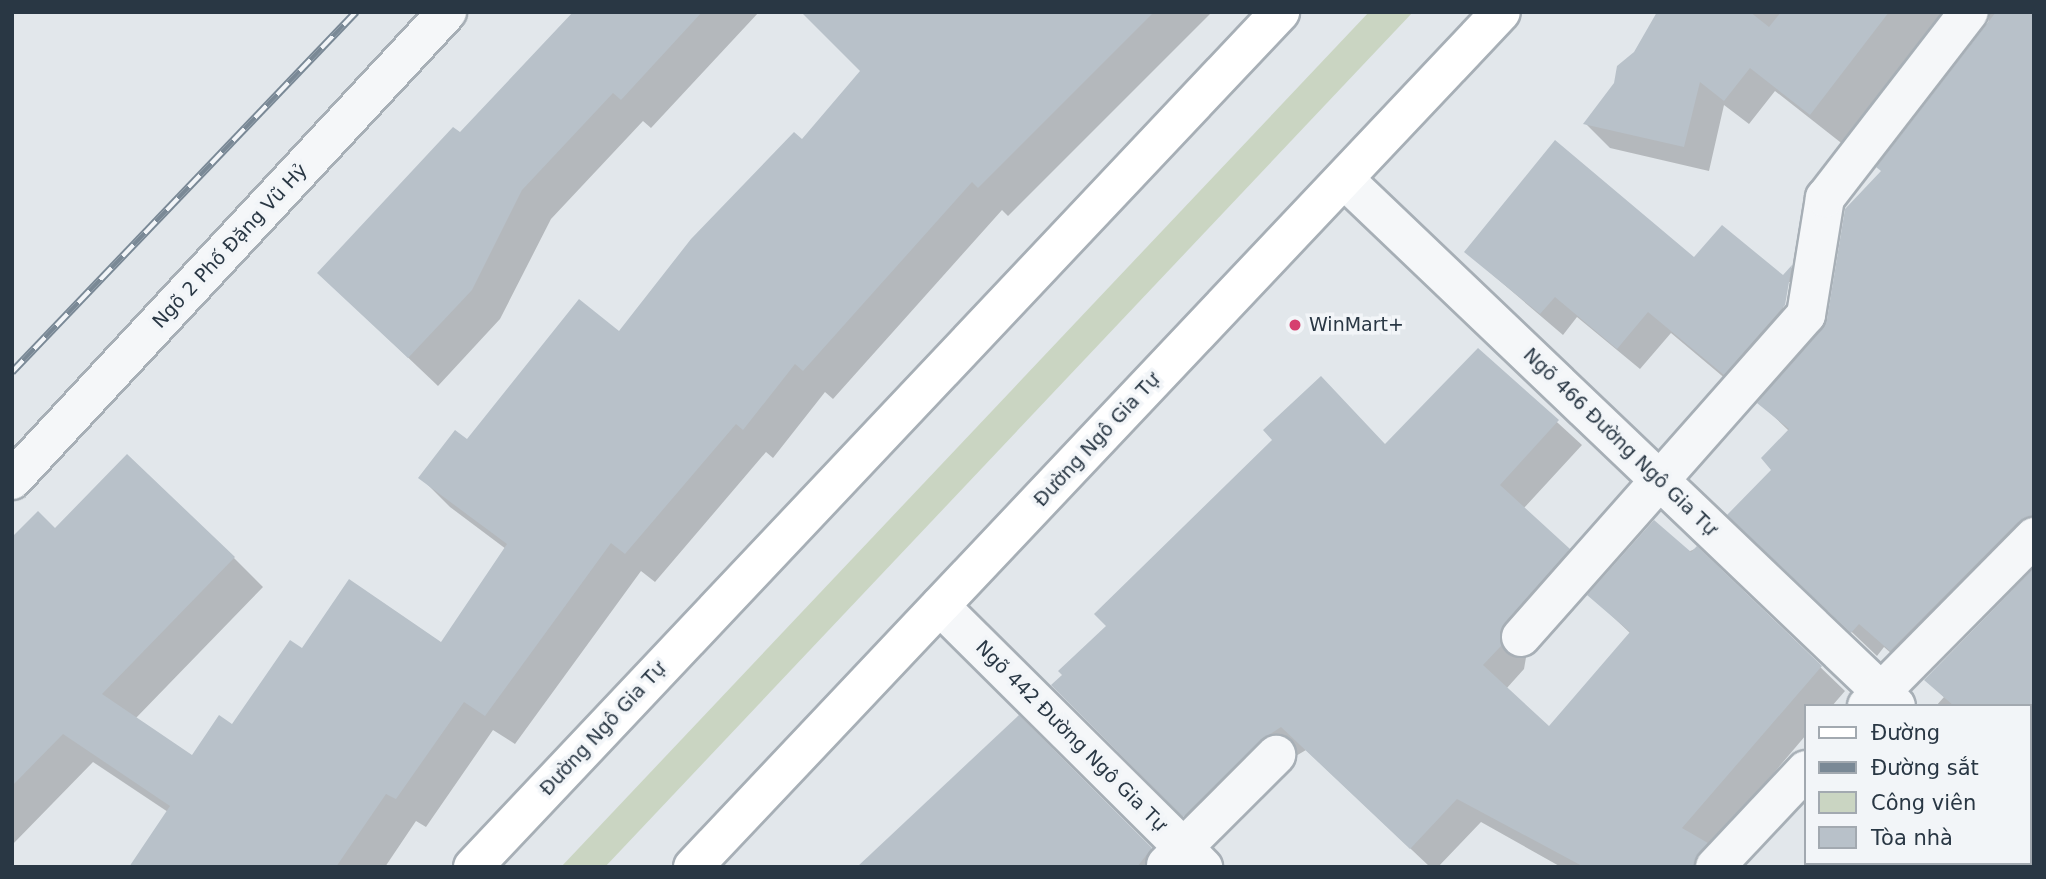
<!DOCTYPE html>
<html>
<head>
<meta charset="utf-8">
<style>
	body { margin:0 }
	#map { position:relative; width:2046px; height:879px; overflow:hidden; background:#e2e7eb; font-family:"DejaVu Sans",sans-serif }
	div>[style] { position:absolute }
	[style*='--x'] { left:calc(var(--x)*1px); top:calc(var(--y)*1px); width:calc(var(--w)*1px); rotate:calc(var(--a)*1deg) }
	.green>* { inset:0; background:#cad5c2 }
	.shadow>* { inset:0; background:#0003 }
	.building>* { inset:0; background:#b8c1c9 }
	.roads { filter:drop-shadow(2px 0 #a7afb6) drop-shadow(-2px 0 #a7afb6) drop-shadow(0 2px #a7afb6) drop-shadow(0 -2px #a7afb6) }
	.minor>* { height:38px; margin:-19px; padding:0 19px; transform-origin:19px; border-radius:19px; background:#f5f7f9 }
	.primary>* { height:38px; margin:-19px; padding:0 19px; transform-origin:19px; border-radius:19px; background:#fff }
	.rail>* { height:8px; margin-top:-4px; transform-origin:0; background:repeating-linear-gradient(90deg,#f2f5f8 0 16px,#7a8996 0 32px); box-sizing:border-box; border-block:2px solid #7a8996 }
	.dots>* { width:19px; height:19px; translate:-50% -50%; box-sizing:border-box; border:4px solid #f2f5f8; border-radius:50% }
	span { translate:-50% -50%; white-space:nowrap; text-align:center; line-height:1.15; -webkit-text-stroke:7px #f2f5f8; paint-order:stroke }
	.street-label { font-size:19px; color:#293744 }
	.poi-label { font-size:19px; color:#293744 }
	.left { translate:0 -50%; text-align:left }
	.frame { position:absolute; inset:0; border:14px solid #293744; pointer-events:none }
	.legend { position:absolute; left:1804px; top:704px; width:228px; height:161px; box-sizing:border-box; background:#f2f5f8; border:2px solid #a2a9b0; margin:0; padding:9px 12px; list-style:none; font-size:21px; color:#293744 }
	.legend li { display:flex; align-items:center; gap:14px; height:35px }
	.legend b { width:35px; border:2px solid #a2a9b0 }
</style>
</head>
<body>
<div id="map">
	<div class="green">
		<div style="clip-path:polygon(1369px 12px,1413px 12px,605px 867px,561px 867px)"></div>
	</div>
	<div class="shadow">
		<div style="clip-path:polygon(575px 12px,759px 12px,651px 128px,643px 121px,551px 219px,500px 319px,438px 386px,319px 273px,460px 135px)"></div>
		<div style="clip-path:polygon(817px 12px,1212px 12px,1008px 216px,1002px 210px,833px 399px,825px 392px,773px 458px,766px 452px,655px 582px,641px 571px,515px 744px,493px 730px,426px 827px,416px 821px,385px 867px,131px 867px,168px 812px,93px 762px,12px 845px,12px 540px,55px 531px,234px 558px,263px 587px,135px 719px,193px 758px,232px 726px,302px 650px,441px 644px,506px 549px,450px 507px,421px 478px,619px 333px,803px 142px,862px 71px)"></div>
		<div style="clip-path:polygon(1683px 12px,2034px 12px,2034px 555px,1916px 675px,1884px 647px,1877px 656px,1754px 539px,1789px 431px,1760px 403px,1829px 320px,1883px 172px,1988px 26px,1989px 18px,1977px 22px,1868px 164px,1775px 91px,1749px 124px,1724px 105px,1709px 171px,1610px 148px,1586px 124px)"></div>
		<div style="clip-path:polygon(evenodd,1466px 252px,1694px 259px,1783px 277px,1792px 267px,1813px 288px,1746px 396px,1671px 333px,1640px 369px,1577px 317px,1563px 335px,1466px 252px,1787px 282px,1791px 282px,1786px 314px,1782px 314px,1787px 282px)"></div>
		<div style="clip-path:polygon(1478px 350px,1582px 445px,1523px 509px,1592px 574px,1528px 646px,1524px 669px,1506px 689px,1549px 729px,1631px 634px,1590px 595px,1697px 548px,1845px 691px,1832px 706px,1806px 706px,1806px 735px,1694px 867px,1561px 867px,1481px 822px,1438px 867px,1430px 867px,1306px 750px,1284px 763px,1208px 839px,1053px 685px,1386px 446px)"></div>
		<div style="clip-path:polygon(2034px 571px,2034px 801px,2030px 706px,1936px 706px,1944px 697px,1926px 680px)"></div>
		<div style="clip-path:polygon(1019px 717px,1169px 867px,860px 867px)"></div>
	</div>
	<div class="building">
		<div style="clip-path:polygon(573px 12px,702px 12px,621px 100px,613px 93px,522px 190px,472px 290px,408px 358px,317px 273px,453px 127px,460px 132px)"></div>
		<div style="clip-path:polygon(801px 12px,1154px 12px,978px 188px,972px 182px,803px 371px,795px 364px,743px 430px,736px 424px,625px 554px,611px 543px,485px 716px,464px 702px,396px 799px,386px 794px,336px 867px,129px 867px,170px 806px,63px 734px,12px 786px,12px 537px,38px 511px,55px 528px,127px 454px,235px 557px,102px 694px,192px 755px,219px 715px,232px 724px,290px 640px,302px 648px,349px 579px,441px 642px,507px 544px,418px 478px,455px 430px,467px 439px,579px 299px,619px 331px,691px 239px,794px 132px,802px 139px,860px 71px)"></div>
		<div style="clip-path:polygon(1657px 12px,1750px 12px,1769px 27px,1781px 12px,1889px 12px,1810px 115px,1750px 68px,1724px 101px,1700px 82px,1684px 147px,1583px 124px,1614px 83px,1617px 66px,1634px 52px)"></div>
		<div style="clip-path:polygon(1996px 12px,2034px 12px,2034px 516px,2018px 522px,1890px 651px,1859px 624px,1851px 633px,1727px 515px,1771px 470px,1761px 458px,1789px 429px,1757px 403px,1827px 319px,1845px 209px,1881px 171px,1876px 167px)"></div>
		<div style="clip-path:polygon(1555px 140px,1694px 257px,1722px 225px,1783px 275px,1792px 265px,1785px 305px,1724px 375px,1648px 312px,1617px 349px,1555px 297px,1540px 314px,1464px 252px)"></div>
		<div style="clip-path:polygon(1478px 348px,1559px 420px,1500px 485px,1570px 549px,1505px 623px,1501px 646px,1483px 665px,1549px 726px,1630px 632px,1587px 595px,1654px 520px,1691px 552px,1697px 546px,1822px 666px,1682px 828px,1708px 843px,1694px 867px,1584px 867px,1457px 799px,1410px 849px,1281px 727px,1261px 740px,1183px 817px,1051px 685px,1062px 675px,1058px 671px,1106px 626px,1094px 614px,1272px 440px,1263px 430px,1321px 376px,1385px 444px)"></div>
		<div style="clip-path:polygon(2034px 568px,2034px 706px,1954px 706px,1924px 680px)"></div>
		<div style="clip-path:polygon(1019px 715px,1152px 848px,1137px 867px,857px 867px)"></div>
	</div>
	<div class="roads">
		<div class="minor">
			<div style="--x:1344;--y:179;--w:763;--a:43.67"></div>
			<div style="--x:12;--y:480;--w:639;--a:-47.09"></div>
			<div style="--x:940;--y:606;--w:371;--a:44.8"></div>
			<div style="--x:1521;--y:637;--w:430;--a:-48.5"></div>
			<div style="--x:1806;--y:315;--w:119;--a:-80.8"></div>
			<div style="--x:1825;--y:198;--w:235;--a:-52.3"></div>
			<div style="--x:1867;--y:706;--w:238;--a:-45.3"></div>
			<div style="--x:2030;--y:834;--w:5;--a:37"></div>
			<div style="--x:1970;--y:863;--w:6;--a:45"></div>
			<div style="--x:1166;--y:865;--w:156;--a:-45"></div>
			<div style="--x:1715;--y:867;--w:133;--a:-46.8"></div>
		</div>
		<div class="primary">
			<div style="--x:473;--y:867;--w:1176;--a:-46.65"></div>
			<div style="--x:693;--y:867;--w:1176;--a:-46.62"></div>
		</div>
	</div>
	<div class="rail">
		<div style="--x:12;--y:372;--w:498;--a:-46.3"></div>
	</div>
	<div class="dots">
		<div style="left:1295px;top:325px;background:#d6406f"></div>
	</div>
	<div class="street-label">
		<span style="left:230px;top:246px;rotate:-47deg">Ngõ 2 Phố Đặng Vũ Hỷ</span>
		<span style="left:1097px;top:440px;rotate:-47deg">Đường Ngô Gia Tự</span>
		<span style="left:1620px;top:442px;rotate:44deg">Ngõ 466 Đường Ngô Gia Tự</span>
		<span style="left:603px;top:729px;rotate:-47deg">Đường Ngô Gia Tự</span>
		<span style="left:1071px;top:736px;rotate:45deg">Ngõ 442 Đường Ngô Gia Tự</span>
	</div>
	<div class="poi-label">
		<span class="left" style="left:1309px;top:325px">WinMart+</span>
	</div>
	<div class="frame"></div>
	<ul class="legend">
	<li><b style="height:9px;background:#fff"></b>Đường</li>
	<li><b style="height:9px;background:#7a8996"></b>Đường sắt</li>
	<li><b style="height:19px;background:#cad5c2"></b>Công viên</li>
	<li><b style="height:19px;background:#b8c1c9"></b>Tòa nhà</li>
	</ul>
</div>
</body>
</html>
